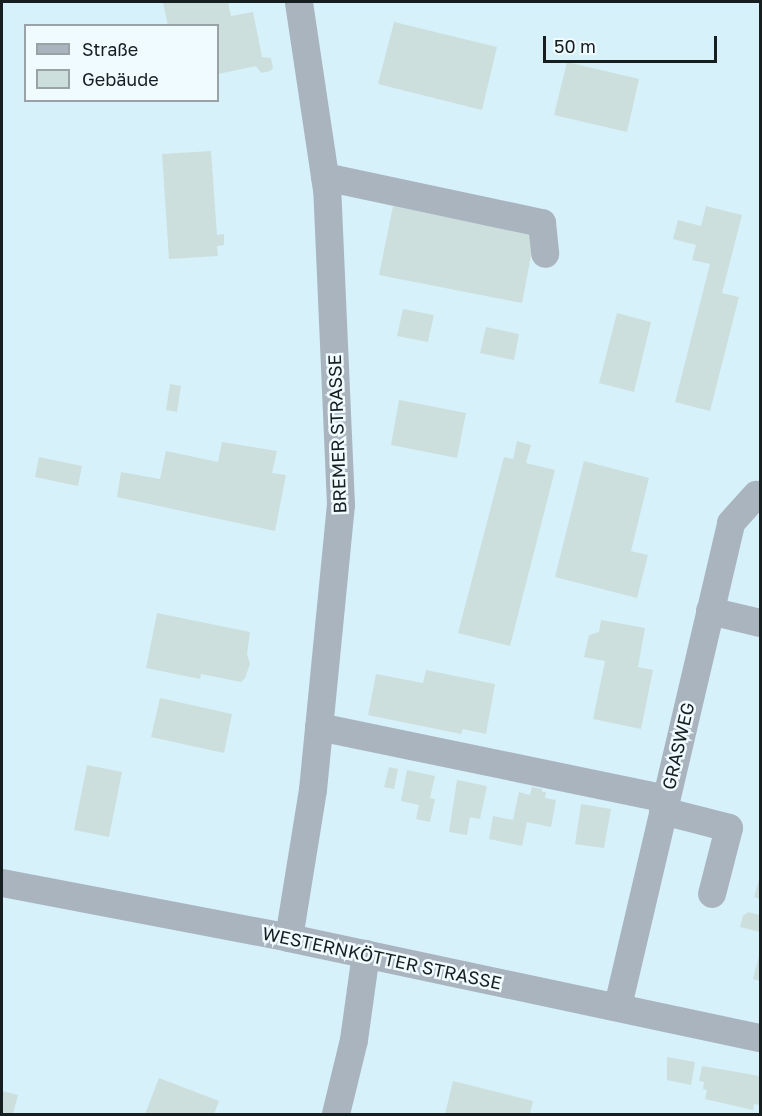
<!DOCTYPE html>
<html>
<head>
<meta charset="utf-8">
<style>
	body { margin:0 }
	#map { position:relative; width:762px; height:1116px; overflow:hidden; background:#f0fbff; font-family:"Golos Text",sans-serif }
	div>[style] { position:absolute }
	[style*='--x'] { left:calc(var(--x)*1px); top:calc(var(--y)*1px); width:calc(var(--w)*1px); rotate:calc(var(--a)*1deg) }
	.built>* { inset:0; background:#d6f1fa }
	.building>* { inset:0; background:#ccdfdd }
	.minor>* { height:28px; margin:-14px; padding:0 14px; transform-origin:14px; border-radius:14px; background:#a9b4bf }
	span { translate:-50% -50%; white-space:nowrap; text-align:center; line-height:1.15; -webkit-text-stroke:5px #f0fbff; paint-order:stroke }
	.street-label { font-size:18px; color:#171e20 }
	.frame { position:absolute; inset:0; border:3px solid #171e20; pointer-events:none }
	.legend { position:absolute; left:24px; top:24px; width:195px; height:78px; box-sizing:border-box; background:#f0fbff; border:2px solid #99a3a6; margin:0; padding:8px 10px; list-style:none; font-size:18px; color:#171e20 }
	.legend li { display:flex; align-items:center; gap:12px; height:30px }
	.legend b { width:30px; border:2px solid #99a3a6 }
	.scale { position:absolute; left:543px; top:36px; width:174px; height:27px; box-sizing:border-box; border:3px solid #171e20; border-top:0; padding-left:8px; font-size:18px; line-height:21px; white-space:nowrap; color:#171e20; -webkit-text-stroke:4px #f0fbff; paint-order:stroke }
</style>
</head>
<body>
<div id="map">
	<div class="built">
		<div style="clip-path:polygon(evenodd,2px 2px,760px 2px,760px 1114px,2px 1114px,2px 2px,26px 26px,218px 26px,218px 100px,26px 100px,26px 26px)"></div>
	</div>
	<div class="building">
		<div style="clip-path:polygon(228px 2px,231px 16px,253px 12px,262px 57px,271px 58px,273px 68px,270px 71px,261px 73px,256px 66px,218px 74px,218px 26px,168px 26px,163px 3px)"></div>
		<div style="clip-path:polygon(394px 22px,497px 47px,482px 110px,378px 84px)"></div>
		<div style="clip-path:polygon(567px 62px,639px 79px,627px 132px,554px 115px)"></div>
		<div style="clip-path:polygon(211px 151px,217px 235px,224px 234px,224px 245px,217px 246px,218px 256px,169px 259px,162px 154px)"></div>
		<div style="clip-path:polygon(393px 206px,535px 235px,522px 303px,379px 275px)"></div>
		<div style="clip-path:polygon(706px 206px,742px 215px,722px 293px,739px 297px,710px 411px,675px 402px,710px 264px,692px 260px,696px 245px,673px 239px,678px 220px,701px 226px)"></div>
		<div style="clip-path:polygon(403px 309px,434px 315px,428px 342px,397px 336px)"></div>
		<div style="clip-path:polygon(617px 313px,651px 322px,634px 392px,599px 383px)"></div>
		<div style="clip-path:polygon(486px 327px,519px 334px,514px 360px,480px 353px)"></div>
		<div style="clip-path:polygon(170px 384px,181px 386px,177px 412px,166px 410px)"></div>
		<div style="clip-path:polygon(399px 400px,466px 413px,457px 458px,391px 445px)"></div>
		<div style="clip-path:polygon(517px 441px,531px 445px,526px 463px,555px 470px,510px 646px,458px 633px,504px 457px,513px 459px)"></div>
		<div style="clip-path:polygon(222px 442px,277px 451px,272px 473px,286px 475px,275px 531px,117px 497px,121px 472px,160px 479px,166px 451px,218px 462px)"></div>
		<div style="clip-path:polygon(39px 457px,82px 466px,78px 486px,35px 477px)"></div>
		<div style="clip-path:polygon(584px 461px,649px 478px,631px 551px,648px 555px,637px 598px,555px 577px)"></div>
		<div style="clip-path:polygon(157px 613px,250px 632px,247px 654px,250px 664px,245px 678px,241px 682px,201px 674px,200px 679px,146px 668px)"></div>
		<div style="clip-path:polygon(601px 620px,645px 628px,638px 667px,653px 670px,641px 729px,593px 719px,605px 661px,584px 657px,589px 635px,599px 632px)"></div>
		<div style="clip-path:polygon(426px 670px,495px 684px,486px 734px,463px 729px,461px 734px,368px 715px,376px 674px,423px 683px)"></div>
		<div style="clip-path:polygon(160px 698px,232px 714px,224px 753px,151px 737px)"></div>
		<div style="clip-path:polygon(87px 765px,122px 772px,109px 837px,74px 830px)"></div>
		<div style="clip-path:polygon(389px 767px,398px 769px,394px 789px,384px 787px)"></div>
		<div style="clip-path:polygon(407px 770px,435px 776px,430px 798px,435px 799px,430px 822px,416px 819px,419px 805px,401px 801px)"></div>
		<div style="clip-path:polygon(457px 780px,487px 786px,480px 819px,470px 817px,467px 835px,449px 832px)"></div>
		<div style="clip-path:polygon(532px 787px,542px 789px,542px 792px,546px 792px,545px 798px,556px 800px,551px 827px,527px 822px,522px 846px,489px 839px,493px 816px,513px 820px,519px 792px,530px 795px)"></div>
		<div style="clip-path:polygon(581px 804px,611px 809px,604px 848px,575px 844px)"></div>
		<div style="clip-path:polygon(760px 876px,760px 899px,754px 897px)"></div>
		<div style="clip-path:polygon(748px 912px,760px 915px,760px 932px,740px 927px,743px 916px)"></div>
		<div style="clip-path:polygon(760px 952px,760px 981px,753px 979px)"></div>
		<div style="clip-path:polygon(667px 1057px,695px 1062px,691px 1085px,667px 1080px)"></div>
		<div style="clip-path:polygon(702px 1066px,760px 1076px,760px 1105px,754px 1104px,753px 1110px,705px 1099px,707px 1090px,703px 1089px,704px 1082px,699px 1081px)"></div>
		<div style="clip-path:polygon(159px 1078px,219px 1101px,214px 1114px,145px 1114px)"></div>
		<div style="clip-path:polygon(453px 1081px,533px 1101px,530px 1114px,445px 1114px)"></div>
		<div style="clip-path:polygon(2px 1091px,18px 1095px,13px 1114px,2px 1114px)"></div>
	</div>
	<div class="minor">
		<div style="--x:325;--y:177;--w:222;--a:12"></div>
		<div style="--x:542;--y:223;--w:31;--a:84"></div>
		<div style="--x:710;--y:611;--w:51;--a:13.5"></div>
		<div style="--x:319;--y:727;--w:354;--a:11.7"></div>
		<div style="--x:663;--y:811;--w:68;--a:14.4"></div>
		<div style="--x:729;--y:828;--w:68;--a:104.4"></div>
		<div style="--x:2;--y:883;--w:292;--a:10.8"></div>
		<div style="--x:289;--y:938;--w:481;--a:12"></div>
		<div style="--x:289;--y:938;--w:150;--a:-80.8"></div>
		<div style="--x:313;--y:790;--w:286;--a:-84.4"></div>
		<div style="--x:341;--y:505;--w:315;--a:-92.5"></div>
		<div style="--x:327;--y:190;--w:190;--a:-98.5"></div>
		<div style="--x:618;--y:1006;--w:496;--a:-76.8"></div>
		<div style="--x:731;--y:523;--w:38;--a:-48"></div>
		<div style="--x:336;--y:1114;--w:76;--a:-76.3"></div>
		<div style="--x:354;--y:1040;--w:87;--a:-82.1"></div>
	</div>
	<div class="street-label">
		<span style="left:337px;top:434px;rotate:-92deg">BREMER STRASSE</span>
		<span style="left:678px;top:746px;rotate:-77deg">GRASWEG</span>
		<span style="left:382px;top:958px;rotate:12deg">WESTERNKÖTTER STRASSE</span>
	</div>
	<div class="frame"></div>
	<ul class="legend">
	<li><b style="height:8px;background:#a9b4bf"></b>Straße</li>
	<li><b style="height:16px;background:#ccdfdd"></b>Gebäude</li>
	</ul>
	<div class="scale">50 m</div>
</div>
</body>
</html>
